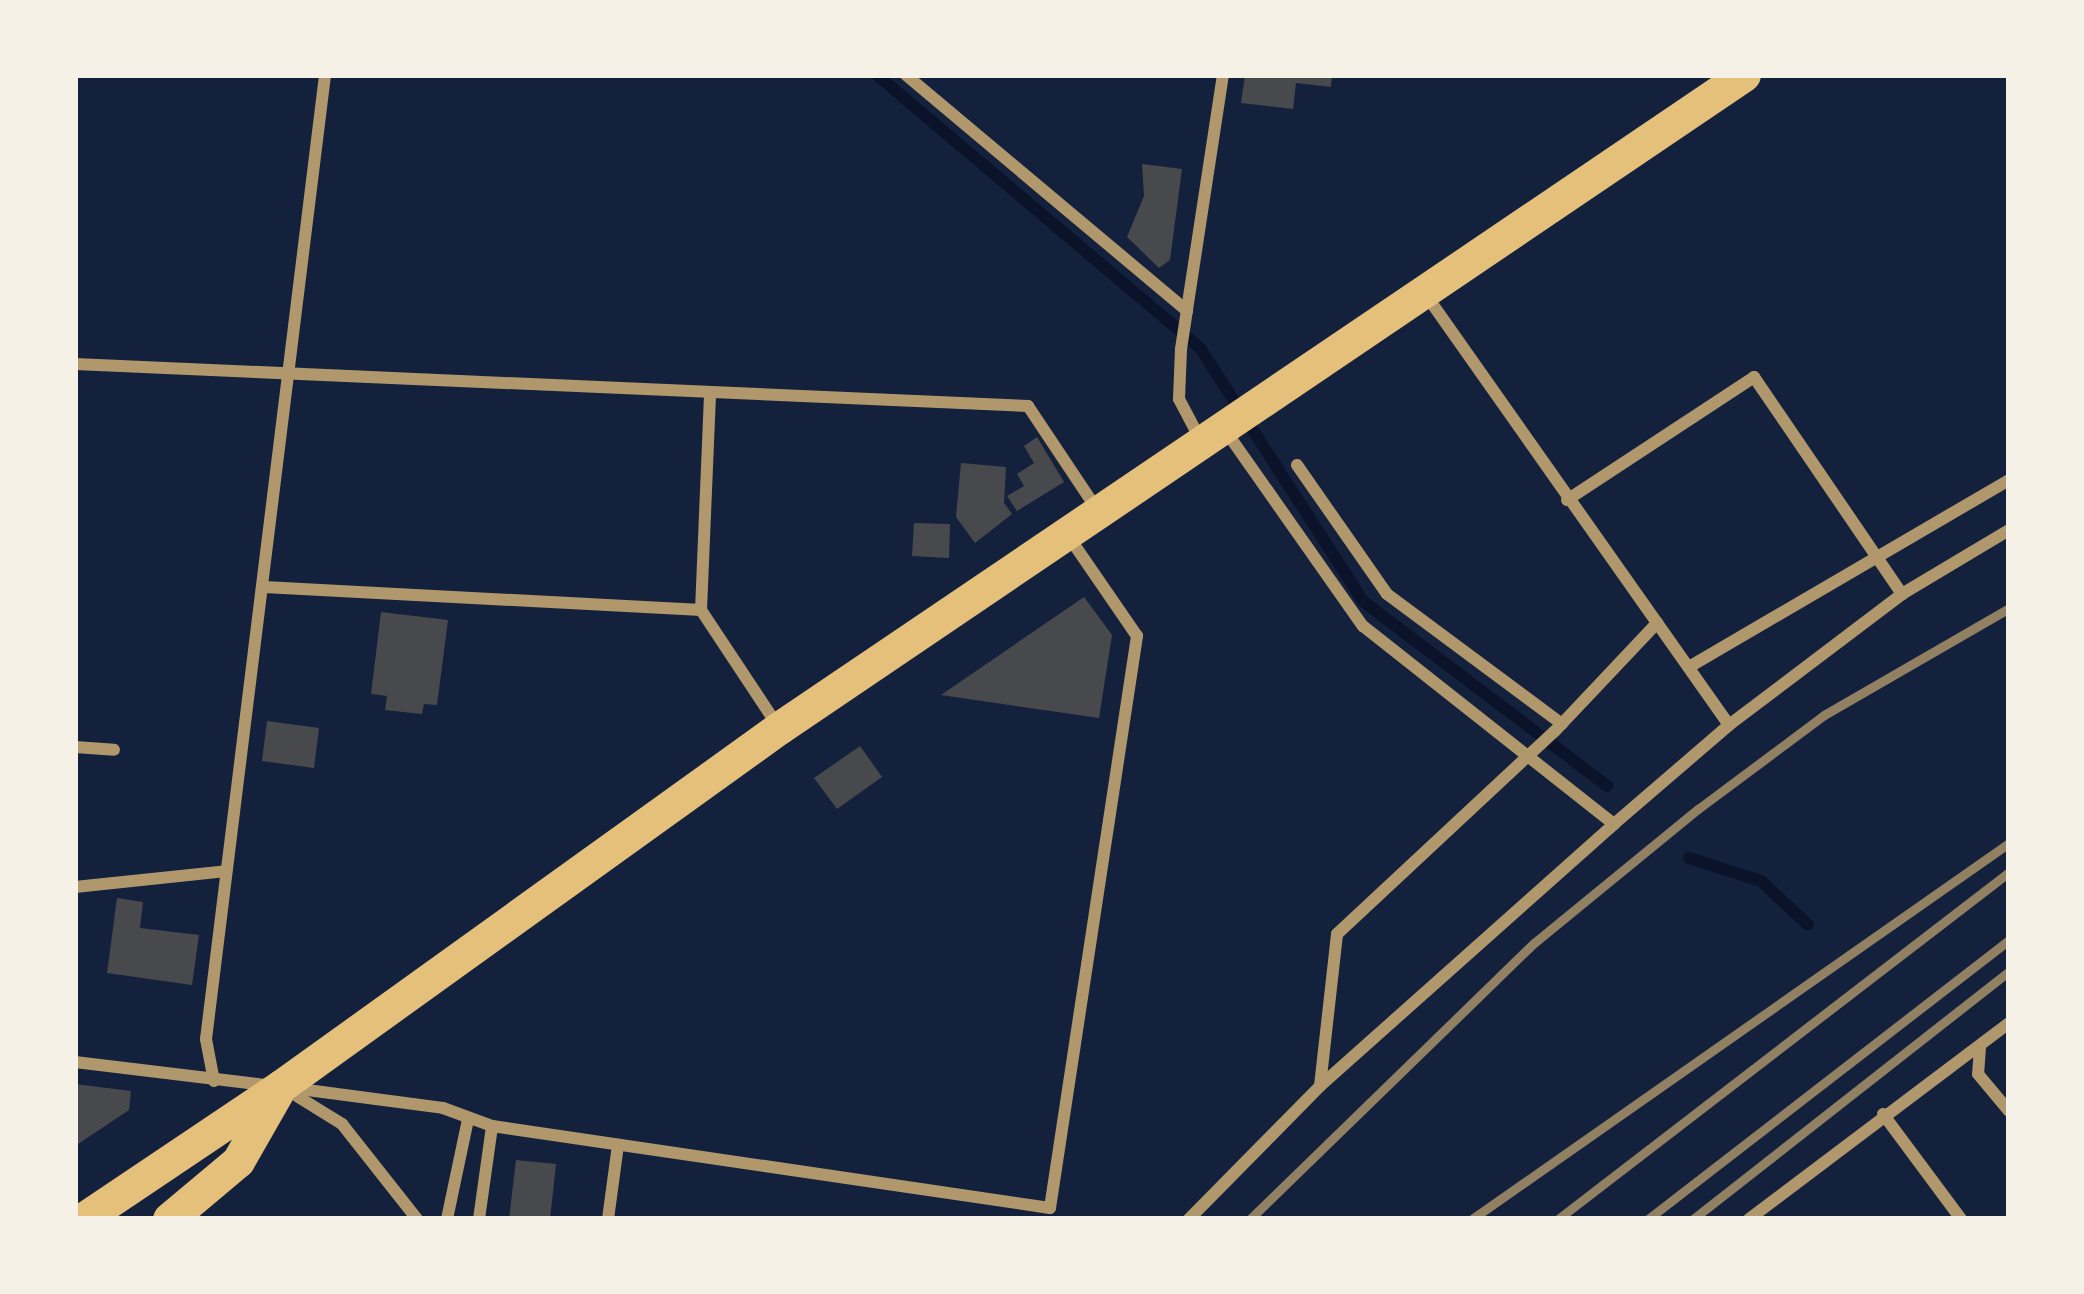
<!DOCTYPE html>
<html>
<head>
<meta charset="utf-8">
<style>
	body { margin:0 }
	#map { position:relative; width:2084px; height:1294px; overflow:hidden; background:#14213d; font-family:Overpass,sans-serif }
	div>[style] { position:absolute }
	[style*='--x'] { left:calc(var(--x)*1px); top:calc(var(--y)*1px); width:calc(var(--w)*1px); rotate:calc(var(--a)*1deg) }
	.stream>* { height:12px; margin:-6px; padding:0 6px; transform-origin:6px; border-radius:6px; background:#0b132b }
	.building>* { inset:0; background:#48494c }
	.minor>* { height:12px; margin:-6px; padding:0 6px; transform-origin:6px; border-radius:6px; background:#b1986c }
	.trunk>* { height:33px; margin:-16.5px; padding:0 16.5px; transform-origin:16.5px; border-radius:16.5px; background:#e5c07b }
	.rail>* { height:9px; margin:-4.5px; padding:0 4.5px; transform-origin:4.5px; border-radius:4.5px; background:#918062 }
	span { translate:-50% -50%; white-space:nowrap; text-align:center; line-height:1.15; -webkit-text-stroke:9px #f6f1e7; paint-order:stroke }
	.frame { position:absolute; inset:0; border:78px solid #f6f1e7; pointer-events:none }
</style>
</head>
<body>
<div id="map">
	<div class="stream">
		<div style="--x:877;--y:75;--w:423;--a:40.2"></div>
		<div style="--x:1200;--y:348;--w:302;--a:57.2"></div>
		<div style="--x:1364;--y:602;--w:305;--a:37.1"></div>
		<div style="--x:1689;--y:858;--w:76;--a:17.7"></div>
		<div style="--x:1761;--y:881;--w:64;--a:43.1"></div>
	</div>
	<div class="building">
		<div style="clip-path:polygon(1245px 75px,1332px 75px,1331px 87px,1296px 83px,1293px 109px,1241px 103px)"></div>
		<div style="clip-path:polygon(1142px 164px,1182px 169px,1170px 260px,1159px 268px,1127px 237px,1144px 196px)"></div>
		<div style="clip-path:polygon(1037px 437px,1064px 482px,1017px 511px,1007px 496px,1024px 486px,1017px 474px,1034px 463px,1024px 446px)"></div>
		<div style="clip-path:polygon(961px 463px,1006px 467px,1004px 503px,1012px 514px,975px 543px,956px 517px)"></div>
		<div style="clip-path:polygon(914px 523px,950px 524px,949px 558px,912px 556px)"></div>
		<div style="clip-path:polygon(1084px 597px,1112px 635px,1099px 718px,941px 695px)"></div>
		<div style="clip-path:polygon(381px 612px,448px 620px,437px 705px,424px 704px,422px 714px,385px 710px,387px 696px,371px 694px)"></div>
		<div style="clip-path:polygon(267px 721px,319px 728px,314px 768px,262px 761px)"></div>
		<div style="clip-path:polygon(860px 746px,882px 777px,837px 809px,814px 778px)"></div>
		<div style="clip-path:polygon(117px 898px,143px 902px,140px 928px,199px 935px,192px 985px,107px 973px)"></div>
		<div style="clip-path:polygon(75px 1084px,131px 1091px,129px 1110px,75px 1146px)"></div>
		<div style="clip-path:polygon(516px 1160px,556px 1164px,550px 1219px,509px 1219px)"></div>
	</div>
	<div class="minor">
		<div style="--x:906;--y:75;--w:367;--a:40"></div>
		<div style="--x:75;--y:364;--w:954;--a:2.52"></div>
		<div style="--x:1028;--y:406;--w:123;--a:56.3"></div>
		<div style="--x:1225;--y:430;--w:240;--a:54.9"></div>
		<div style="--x:1363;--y:626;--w:320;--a:38.3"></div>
		<div style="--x:1614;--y:824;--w:152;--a:-40.7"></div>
		<div style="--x:1729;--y:725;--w:526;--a:-125.17"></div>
		<div style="--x:1199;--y:437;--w:43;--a:-117.8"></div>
		<div style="--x:1179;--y:399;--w:50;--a:-87.7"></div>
		<div style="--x:1181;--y:349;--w:277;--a:-81.3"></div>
		<div style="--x:1297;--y:465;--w:157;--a:55.1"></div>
		<div style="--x:1387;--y:594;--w:218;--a:36.6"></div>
		<div style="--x:1567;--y:500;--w:224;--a:-33.3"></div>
		<div style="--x:1754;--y:377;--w:263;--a:55.7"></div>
		<div style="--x:264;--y:587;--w:438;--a:3"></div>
		<div style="--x:701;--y:610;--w:138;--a:56.5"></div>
		<div style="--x:701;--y:610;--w:218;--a:-87.6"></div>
		<div style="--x:1689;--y:667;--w:371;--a:-30.3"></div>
		<div style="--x:1729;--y:725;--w:217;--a:-37.1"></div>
		<div style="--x:1902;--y:594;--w:125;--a:-30.9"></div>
		<div style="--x:75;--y:747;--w:39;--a:4"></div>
		<div style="--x:75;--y:887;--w:152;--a:-6"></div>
		<div style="--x:1980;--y:1047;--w:27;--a:94"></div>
		<div style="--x:1978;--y:1074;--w:48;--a:50"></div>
		<div style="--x:75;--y:1062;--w:191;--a:6.9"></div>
		<div style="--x:214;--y:1081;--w:43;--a:-100.8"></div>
		<div style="--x:206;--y:1039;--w:971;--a:-82.96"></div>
		<div style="--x:1320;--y:1086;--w:153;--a:-83.6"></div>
		<div style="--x:1337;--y:934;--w:298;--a:-43"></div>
		<div style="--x:1555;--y:731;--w:149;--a:-46.6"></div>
		<div style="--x:292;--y:1088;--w:152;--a:7.5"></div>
		<div style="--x:443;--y:1108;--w:52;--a:20.2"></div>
		<div style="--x:492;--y:1126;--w:564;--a:8.36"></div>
		<div style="--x:1050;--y:1208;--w:579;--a:-81.35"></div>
		<div style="--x:1137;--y:636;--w:120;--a:-124.5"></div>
		<div style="--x:287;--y:1090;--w:65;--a:31.7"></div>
		<div style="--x:342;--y:1124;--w:121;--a:51.7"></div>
		<div style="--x:1883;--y:1114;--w:131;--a:53.4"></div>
		<div style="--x:447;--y:1219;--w:102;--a:-78.1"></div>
		<div style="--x:479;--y:1219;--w:94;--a:-82"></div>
		<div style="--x:608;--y:1219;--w:75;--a:-82.3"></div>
		<div style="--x:1189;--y:1219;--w:187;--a:-45.4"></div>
		<div style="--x:1320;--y:1086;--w:394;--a:-41.7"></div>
		<div style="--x:1749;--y:1219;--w:326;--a:-37"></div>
	</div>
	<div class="trunk">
		<div style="--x:83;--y:1219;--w:239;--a:-33.9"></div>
		<div style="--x:281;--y:1086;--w:613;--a:-35.71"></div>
		<div style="--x:779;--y:728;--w:1165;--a:-34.09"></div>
		<div style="--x:169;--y:1219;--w:90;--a:-40"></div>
		<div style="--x:238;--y:1161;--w:78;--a:-60.2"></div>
	</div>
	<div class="rail">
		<div style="--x:1250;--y:1219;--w:396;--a:-44.2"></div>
		<div style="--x:1534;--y:943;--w:212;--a:-39.3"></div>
		<div style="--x:1698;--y:809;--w:157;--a:-36.7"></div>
		<div style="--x:1824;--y:715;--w:214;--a:-30"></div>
		<div style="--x:1472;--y:1219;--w:656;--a:-35"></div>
		<div style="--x:1558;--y:1219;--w:569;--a:-37.57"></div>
		<div style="--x:1648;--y:1219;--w:456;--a:-37.7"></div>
		<div style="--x:1693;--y:1219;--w:402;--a:-38.1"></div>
	</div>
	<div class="frame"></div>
</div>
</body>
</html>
